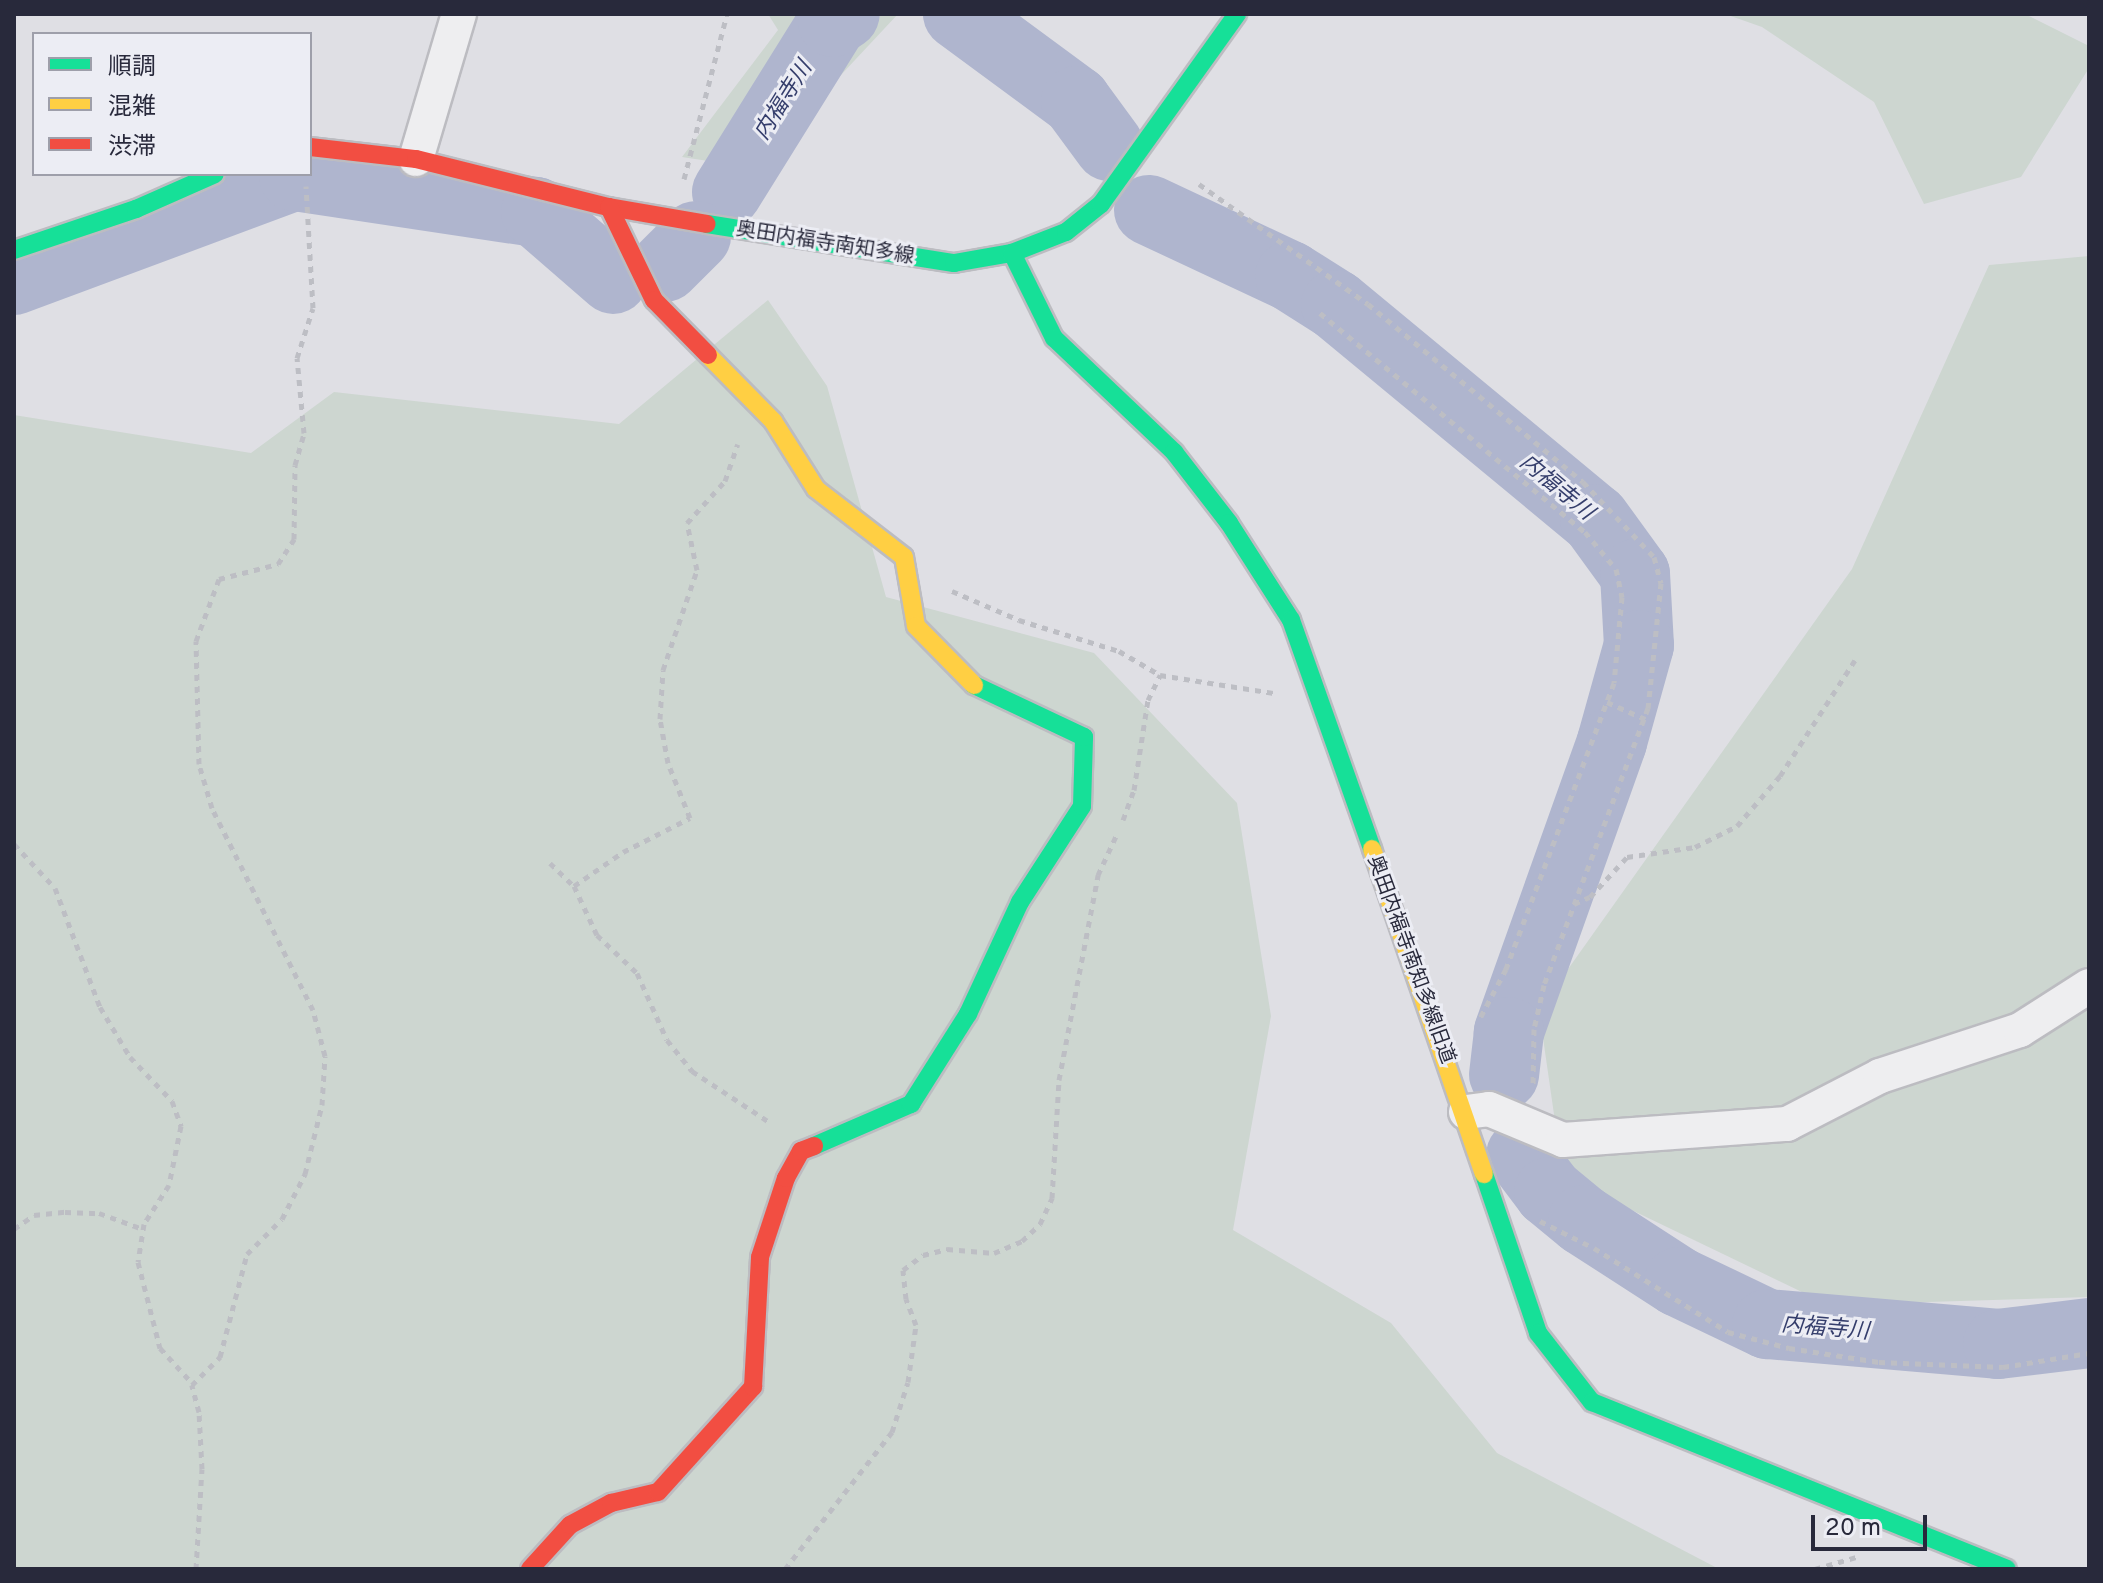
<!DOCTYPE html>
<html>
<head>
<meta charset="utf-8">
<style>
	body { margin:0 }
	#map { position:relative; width:2103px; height:1583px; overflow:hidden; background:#dfdfe4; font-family:Overpass,"Noto Sans JP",sans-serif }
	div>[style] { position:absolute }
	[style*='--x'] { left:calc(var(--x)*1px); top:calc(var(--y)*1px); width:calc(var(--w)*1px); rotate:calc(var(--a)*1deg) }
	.green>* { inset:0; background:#cdd6d0 }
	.river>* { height:70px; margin:-35px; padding:0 35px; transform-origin:35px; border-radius:35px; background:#afb5ce }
	.path>* { height:5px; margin-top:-2.5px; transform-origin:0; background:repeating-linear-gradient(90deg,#bdbec4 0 6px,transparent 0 12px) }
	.roads { filter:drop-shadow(2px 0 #bcbcc1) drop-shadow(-2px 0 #bcbcc1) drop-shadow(0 2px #bcbcc1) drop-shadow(0 -2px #bcbcc1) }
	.street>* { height:34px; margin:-17px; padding:0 17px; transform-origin:17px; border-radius:17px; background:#eeeef0 }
	.fast>* { height:18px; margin:-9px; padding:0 9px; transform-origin:9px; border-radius:9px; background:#16e098 }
	.slow>* { height:18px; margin:-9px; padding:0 9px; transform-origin:9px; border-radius:9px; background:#ffcf43 }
	.jam>* { height:18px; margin:-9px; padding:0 9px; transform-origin:9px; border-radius:9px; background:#f24e42 }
	span { translate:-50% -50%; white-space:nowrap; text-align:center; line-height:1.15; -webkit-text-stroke:6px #ecedf4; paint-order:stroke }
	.street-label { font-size:20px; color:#28293b }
	.water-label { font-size:22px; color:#353e6c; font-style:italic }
	.frame { position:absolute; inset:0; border:16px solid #28293b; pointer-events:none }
	.legend { position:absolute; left:32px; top:32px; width:280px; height:144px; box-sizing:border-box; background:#ecedf4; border:2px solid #9e9faa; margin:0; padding:10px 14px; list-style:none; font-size:24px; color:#28293b }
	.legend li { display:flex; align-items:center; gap:16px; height:40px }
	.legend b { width:40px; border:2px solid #9e9faa }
	.scale { position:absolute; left:1811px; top:1515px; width:116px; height:36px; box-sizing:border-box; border:4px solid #28293b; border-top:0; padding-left:10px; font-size:24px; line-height:28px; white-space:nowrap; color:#28293b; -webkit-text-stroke:6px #ecedf4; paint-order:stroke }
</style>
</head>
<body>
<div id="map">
	<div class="green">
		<div style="clip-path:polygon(768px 14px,898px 14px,754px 168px,682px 157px,778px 30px)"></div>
		<div style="clip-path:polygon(1725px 14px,2025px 14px,2089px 46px,2089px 68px,2021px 177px,1924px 204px,1874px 102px,1762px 27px)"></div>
		<div style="clip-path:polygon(2089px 256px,2089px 1297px,1829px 1305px,1563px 1177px,1539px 1010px,1852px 569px,1989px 265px)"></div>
		<div style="clip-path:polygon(768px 300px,827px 386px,886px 597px,1094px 653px,1237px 803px,1271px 1016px,1233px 1230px,1391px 1323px,1497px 1453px,1719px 1569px,14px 1569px,14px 415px,251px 453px,334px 392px,619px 424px)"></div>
	</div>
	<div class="river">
		<div style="--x:958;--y:14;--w:147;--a:36.4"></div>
		<div style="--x:1076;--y:101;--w:56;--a:53.7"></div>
		<div style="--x:727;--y:192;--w:200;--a:-58.1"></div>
		<div style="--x:833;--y:22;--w:14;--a:-34"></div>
		<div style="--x:1149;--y:210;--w:156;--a:25.1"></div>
		<div style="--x:1290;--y:276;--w:54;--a:32.2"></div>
		<div style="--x:1336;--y:305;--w:336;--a:39.6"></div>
		<div style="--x:1595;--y:519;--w:68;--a:54"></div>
		<div style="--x:1635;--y:574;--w:71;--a:86.8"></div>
		<div style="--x:1639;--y:645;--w:101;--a:105.6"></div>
		<div style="--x:1612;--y:742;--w:308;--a:109.6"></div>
		<div style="--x:1509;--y:1032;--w:43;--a:96.6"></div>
		<div style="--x:665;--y:267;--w:44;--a:-45"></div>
		<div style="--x:14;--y:280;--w:299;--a:-20.4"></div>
		<div style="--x:294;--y:176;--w:245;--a:8.5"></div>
		<div style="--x:536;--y:212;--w:102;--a:41"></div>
		<div style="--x:1521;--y:1155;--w:46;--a:52.9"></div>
		<div style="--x:1549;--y:1192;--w:44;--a:39.5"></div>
		<div style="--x:1583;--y:1220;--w:114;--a:32.9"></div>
		<div style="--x:1679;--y:1282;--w:98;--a:25.5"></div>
		<div style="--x:1767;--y:1324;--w:232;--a:4.9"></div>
		<div style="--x:1998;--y:1344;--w:92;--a:-6.9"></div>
	</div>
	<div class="path">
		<div style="--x:684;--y:179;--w:171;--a:-75.4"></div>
		<div style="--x:1199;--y:184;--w:207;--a:35.4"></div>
		<div style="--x:1368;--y:304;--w:279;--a:39.6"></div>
		<div style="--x:1583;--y:482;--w:103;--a:46.6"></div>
		<div style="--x:1654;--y:557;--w:27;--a:75"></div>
		<div style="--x:1661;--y:583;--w:126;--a:95.9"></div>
		<div style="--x:1648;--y:708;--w:296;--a:110.6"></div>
		<div style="--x:1544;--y:985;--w:45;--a:102.8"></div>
		<div style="--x:1534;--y:1029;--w:59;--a:91"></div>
		<div style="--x:1320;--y:313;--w:344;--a:39.6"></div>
		<div style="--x:1585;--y:532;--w:48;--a:50"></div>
		<div style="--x:1616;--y:569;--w:29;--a:78"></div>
		<div style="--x:1622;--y:597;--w:86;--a:95.3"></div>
		<div style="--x:1614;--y:683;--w:306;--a:110.7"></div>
		<div style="--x:1506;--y:969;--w:58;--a:117.9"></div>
		<div style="--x:952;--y:591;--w:73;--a:23.4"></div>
		<div style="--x:1019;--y:620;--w:105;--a:17.2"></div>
		<div style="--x:1119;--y:651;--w:48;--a:30.3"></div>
		<div style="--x:1160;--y:675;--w:115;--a:9"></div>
		<div style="--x:1607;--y:702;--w:42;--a:24.1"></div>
		<div style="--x:1123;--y:820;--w:32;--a:-70"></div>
		<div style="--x:1134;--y:790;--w:91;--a:-81.2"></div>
		<div style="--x:1148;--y:700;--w:28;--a:-64"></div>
		<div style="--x:14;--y:844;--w:60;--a:47"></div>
		<div style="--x:55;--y:888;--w:127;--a:69.3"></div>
		<div style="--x:100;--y:1007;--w:58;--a:59"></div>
		<div style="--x:130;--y:1057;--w:61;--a:46.3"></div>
		<div style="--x:172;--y:1101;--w:27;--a:70"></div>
		<div style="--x:181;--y:1126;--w:60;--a:101.5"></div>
		<div style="--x:169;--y:1185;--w:46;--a:122.7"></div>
		<div style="--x:144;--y:1224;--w:38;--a:99"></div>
		<div style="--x:138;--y:1262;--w:89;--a:75.7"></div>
		<div style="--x:160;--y:1348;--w:49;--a:47.5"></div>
		<div style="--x:550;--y:863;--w:33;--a:44"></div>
		<div style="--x:574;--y:886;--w:54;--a:64.9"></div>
		<div style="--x:597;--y:935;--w:55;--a:43.5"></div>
		<div style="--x:637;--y:973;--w:73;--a:65.9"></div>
		<div style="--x:667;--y:1040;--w:40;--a:51"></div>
		<div style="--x:692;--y:1071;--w:95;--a:33.4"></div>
		<div style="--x:574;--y:886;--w:60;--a:-34.8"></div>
		<div style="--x:623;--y:852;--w:75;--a:-26.9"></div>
		<div style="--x:690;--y:818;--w:59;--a:-111.8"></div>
		<div style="--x:668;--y:763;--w:45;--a:-100.3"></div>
		<div style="--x:660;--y:719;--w:49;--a:-86.5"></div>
		<div style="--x:663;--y:670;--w:106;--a:-71.2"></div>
		<div style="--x:697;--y:570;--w:48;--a:-102"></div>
		<div style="--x:687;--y:523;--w:57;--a:-47.9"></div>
		<div style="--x:725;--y:481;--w:39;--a:-71"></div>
		<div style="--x:1574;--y:904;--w:17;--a:-24"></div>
		<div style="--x:1590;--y:897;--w:54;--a:-47.2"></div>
		<div style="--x:1627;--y:857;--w:69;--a:-8.4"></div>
		<div style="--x:1695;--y:847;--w:47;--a:-26.6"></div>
		<div style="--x:1737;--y:826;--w:66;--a:-49.3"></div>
		<div style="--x:1780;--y:776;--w:138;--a:-57.1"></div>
		<div style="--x:1540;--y:1221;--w:60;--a:26.6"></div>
		<div style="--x:1594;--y:1248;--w:158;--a:32.1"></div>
		<div style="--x:1728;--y:1332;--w:63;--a:14.7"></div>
		<div style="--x:1789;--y:1348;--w:91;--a:8.8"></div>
		<div style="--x:1879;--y:1362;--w:124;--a:2.3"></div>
		<div style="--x:2003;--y:1367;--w:87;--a:-9.2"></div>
		<div style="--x:14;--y:1229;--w:24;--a:-35"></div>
		<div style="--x:34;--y:1215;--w:31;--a:-6"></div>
		<div style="--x:65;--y:1212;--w:34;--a:2"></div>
		<div style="--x:99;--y:1213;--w:47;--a:20"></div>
		<div style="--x:196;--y:1569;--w:100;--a:-86.6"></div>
		<div style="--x:202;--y:1469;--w:57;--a:-93"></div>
		<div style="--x:199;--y:1412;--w:28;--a:-105"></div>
		<div style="--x:192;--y:1385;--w:40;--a:-45"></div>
		<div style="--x:220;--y:1357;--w:106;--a:-75.3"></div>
		<div style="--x:247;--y:1254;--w:49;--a:-45"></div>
		<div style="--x:282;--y:1219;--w:51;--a:-62.9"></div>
		<div style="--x:305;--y:1174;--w:71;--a:-76.2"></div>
		<div style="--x:322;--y:1105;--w:49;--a:-86.5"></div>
		<div style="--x:325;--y:1056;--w:48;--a:-104.6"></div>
		<div style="--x:313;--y:1010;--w:226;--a:-116.6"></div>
		<div style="--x:212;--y:808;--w:46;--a:-106.5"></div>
		<div style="--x:199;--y:764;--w:123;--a:-91.4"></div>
		<div style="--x:196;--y:641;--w:66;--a:-69.6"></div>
		<div style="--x:219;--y:579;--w:61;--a:-14.3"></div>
		<div style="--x:278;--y:564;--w:30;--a:-57"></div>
		<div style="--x:294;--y:539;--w:74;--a:-89.2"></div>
		<div style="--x:295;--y:465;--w:33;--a:-74"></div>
		<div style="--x:304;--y:433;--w:75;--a:-95.3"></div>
		<div style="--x:297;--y:358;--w:52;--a:-72.3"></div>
		<div style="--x:313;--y:308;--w:122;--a:-93.3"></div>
		<div style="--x:785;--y:1569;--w:174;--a:-52"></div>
		<div style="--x:892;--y:1432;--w:52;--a:-72.3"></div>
		<div style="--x:908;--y:1382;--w:58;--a:-82"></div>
		<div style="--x:916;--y:1325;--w:28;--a:-111"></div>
		<div style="--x:906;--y:1299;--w:29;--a:-96"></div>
		<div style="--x:903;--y:1270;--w:25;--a:-37"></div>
		<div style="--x:923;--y:1255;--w:25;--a:-14"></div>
		<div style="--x:947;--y:1249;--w:47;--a:4.9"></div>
		<div style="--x:994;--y:1253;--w:30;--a:-23"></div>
		<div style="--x:1022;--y:1241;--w:25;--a:-43"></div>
		<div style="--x:1040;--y:1224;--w:29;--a:-65"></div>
		<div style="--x:1052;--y:1198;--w:118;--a:-86.6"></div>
		<div style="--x:1059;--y:1080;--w:209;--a:-79.2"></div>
		<div style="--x:1098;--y:875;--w:43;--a:-65.2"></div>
		<div style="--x:1815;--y:1569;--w:47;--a:-16.1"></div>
	</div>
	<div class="roads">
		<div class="street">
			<div style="--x:416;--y:159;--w:151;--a:-73.5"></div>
			<div style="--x:1466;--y:1112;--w:23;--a:-7"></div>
			<div style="--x:1489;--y:1109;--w:80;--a:22.7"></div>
			<div style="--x:1563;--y:1140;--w:225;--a:-4.1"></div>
			<div style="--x:1787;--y:1124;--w:105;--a:-27.3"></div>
			<div style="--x:1880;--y:1076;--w:147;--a:-18.2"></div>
			<div style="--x:2020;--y:1030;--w:82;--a:-32.5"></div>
		</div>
		<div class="fast">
			<div style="--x:707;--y:224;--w:250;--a:9"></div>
			<div style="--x:954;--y:263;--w:59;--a:-9.8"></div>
			<div style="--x:1012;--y:253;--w:58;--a:-21.3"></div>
			<div style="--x:1066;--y:232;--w:45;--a:-38.7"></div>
			<div style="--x:1101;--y:204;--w:234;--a:-54.4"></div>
			<div style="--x:14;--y:250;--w:129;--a:-18.6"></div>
			<div style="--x:136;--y:209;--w:86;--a:-23.9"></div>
			<div style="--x:1012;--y:253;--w:95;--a:63.7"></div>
			<div style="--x:1054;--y:338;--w:166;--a:43.5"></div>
			<div style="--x:1174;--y:452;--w:90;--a:52.2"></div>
			<div style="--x:1229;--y:523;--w:115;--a:57.4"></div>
			<div style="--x:1291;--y:620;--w:243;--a:70.5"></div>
			<div style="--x:814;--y:1146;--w:106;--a:-23.4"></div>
			<div style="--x:911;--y:1104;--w:107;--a:-57.7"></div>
			<div style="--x:968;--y:1014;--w:123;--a:-65.1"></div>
			<div style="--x:1020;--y:902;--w:114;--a:-57.1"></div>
			<div style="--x:1082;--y:806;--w:69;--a:-88.3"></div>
			<div style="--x:1084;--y:737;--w:122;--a:-154.7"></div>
			<div style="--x:1484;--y:1174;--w:168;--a:71.2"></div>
			<div style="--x:1538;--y:1333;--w:88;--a:52"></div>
			<div style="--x:1592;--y:1402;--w:447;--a:21.9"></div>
		</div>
		<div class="slow">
			<div style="--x:708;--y:355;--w:93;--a:45.4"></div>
			<div style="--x:773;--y:421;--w:80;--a:57.7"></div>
			<div style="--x:816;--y:489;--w:111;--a:37.7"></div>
			<div style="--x:904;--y:557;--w:70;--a:80.1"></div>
			<div style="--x:916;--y:626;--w:83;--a:45.5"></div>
			<div style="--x:1372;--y:849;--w:344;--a:71"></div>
		</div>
		<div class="jam">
			<div style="--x:310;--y:147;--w:107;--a:6.5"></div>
			<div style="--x:416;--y:159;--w:199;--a:14"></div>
			<div style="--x:609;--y:207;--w:99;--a:9.8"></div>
			<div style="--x:609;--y:207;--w:103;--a:64.2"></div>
			<div style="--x:654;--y:300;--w:77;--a:45.5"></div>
			<div style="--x:530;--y:1569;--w:59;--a:-47.7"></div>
			<div style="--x:570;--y:1525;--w:47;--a:-28.2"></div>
			<div style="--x:611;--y:1503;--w:48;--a:-13.2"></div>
			<div style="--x:658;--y:1492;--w:142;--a:-47.9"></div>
			<div style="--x:753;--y:1387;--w:130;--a:-86.9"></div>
			<div style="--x:760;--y:1257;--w:83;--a:-71.8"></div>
			<div style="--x:786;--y:1178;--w:31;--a:-61"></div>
			<div style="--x:801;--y:1151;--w:14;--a:-21"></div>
		</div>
	</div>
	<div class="street-label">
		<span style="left:825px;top:244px;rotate:9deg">奥田内福寺南知多線</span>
		<span style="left:1410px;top:960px;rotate:70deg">奥田内福寺南知多線旧道</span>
	</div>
	<div class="water-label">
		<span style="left:784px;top:101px;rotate:-58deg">内福寺川</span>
		<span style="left:1556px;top:488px;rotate:40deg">内福寺川</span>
		<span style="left:1825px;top:1329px;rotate:5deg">内福寺川</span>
	</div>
	<div class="frame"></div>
	<ul class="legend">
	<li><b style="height:10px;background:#16e098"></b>順調</li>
	<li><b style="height:10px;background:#ffcf43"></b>混雑</li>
	<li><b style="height:10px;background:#f24e42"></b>渋滞</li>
	</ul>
	<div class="scale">20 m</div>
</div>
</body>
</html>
